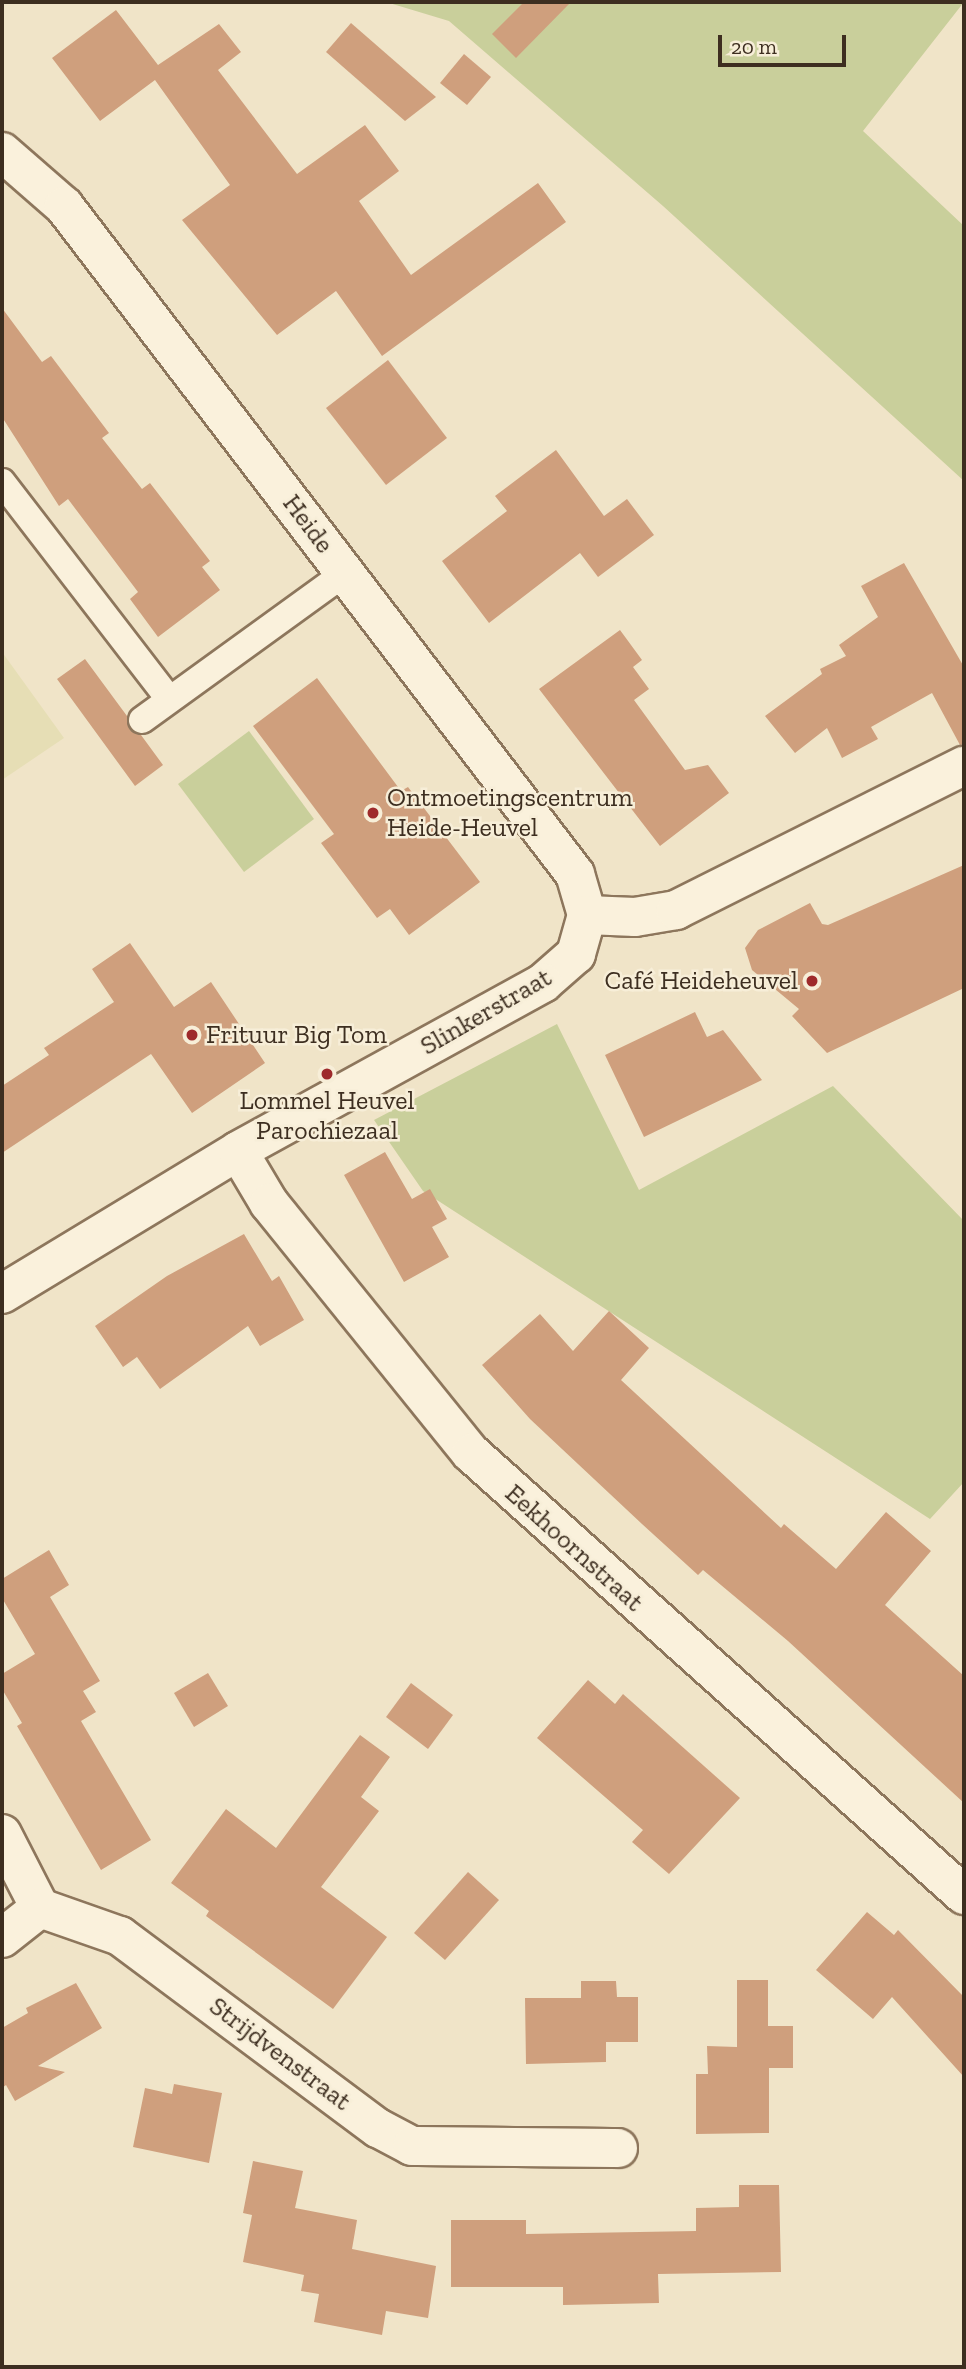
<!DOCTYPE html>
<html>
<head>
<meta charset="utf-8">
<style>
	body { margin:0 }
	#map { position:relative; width:966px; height:2369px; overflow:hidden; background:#f0e4c8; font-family:"Zilla Slab",serif }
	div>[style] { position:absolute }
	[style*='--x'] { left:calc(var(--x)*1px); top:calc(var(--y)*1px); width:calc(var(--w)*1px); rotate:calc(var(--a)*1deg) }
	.farmland>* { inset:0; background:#e6deb5 }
	.green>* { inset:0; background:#c9cf9b }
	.building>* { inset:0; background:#cf9f7d }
	.roads { filter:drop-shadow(2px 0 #8d765c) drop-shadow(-2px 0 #8d765c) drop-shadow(0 2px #8d765c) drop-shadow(0 -2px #8d765c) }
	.service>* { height:26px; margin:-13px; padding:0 13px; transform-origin:13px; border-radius:13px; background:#faf1dc }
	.minor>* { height:38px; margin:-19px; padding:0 19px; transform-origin:19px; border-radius:19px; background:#faf1dc }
	.dots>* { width:19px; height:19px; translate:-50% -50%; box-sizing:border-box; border:4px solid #f7eed8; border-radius:50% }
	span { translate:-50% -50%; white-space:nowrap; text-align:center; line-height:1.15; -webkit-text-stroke:5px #f7eed8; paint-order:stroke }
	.street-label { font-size:26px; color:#3d2e20 }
	.poi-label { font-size:26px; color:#3d2e20 }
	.left { translate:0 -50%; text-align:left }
	.right { translate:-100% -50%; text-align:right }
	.frame { position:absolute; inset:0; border:4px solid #3d2e20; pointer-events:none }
	.scale { position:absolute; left:718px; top:35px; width:128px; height:32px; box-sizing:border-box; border:4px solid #3d2e20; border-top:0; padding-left:9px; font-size:21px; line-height:24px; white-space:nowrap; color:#3d2e20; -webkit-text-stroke:5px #f7eed8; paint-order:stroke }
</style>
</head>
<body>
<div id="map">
	<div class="farmland">
		<div style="clip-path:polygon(2px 652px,64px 738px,2px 780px)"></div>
	</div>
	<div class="green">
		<div style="clip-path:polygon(386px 2px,964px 2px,863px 131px,964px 226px,964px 481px,663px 206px,449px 21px)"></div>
		<div style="clip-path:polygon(249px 731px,314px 819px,244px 872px,178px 784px)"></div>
		<div style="clip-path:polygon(557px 1024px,639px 1190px,833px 1086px,964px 1221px,964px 1482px,930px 1519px,423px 1191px,374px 1120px)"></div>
	</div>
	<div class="building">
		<div style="clip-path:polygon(524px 2px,571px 2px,516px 58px,492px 34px)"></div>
		<div style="clip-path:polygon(116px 10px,158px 65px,219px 24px,241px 52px,218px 70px,297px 174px,365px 125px,399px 171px,359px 201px,411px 275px,538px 183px,566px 222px,382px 356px,336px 291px,277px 335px,182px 220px,230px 185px,155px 80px,100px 121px,52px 58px)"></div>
		<div style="clip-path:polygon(351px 23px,436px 97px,405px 121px,326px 52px)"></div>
		<div style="clip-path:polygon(464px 54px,491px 77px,467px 105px,440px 83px)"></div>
		<div style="clip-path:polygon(2px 308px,42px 362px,51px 356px,109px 433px,102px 438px,142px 489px,150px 483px,210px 561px,202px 567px,220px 590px,158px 637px,130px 599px,138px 592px,68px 499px,59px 506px,2px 417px)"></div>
		<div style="clip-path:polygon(388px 360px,447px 438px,386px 485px,326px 408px)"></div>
		<div style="clip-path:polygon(556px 450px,604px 516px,627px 499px,654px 535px,598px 577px,580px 553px,489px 623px,442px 561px,507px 511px,495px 496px)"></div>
		<div style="clip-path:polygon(904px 563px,964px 667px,964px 744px,960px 745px,932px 693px,871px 727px,878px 739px,842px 758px,827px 728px,795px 753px,765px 716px,822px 674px,820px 669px,846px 656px,839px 645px,878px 617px,861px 586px)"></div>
		<div style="clip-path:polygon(620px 630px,642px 660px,633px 667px,649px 689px,634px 700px,685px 770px,708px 765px,729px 793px,660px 846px,539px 689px)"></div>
		<div style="clip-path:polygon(85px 659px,127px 716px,130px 730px,141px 735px,163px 765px,135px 786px,57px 679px)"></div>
		<div style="clip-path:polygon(317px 678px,401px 791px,408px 787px,480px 882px,409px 935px,390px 909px,377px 918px,321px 843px,334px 834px,253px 726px)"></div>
		<div style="clip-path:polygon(964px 865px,964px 988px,827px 1053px,792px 1016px,799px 1009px,752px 970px,745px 948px,758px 930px,810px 903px,822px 924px,828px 925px)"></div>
		<div style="clip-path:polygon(130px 943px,174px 1007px,211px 982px,265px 1063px,192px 1113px,151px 1054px,2px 1153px,2px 1086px,49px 1055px,44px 1048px,114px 1002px,92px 969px)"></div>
		<div style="clip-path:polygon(695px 1012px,707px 1037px,723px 1030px,762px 1080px,644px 1137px,605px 1055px)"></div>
		<div style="clip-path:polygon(385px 1152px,412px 1199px,430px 1189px,447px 1219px,432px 1227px,449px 1257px,404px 1282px,344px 1175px)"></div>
		<div style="clip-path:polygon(244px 1234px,272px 1281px,279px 1276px,304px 1320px,260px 1346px,248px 1326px,160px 1389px,137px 1357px,123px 1367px,95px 1326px,167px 1276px)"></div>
		<div style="clip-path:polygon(609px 1311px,649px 1348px,621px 1380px,781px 1528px,784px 1524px,836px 1569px,886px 1512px,931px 1551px,885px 1605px,964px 1676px,964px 1803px,788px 1641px,703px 1570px,698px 1575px,642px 1524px,530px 1419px,482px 1365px,540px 1314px,573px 1351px)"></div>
		<div style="clip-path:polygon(49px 1550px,69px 1585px,50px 1597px,100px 1681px,83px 1691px,96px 1712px,81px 1721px,151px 1840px,101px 1870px,17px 1726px,22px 1723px,2px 1689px,2px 1674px,35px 1654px,2px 1598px,2px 1579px)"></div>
		<div style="clip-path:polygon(208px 1673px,228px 1706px,194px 1727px,174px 1693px)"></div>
		<div style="clip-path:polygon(588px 1680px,615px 1704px,623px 1694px,740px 1798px,669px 1874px,632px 1842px,643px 1830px,537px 1738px)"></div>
		<div style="clip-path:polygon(411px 1683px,453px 1715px,428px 1749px,386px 1717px)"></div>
		<div style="clip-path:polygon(360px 1735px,390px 1757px,361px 1797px,379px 1811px,321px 1887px,387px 1937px,333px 2009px,206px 1916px,209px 1911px,171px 1883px,226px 1809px,276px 1848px)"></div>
		<div style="clip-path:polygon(468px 1872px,499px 1900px,445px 1960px,414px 1933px)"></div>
		<div style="clip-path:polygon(867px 1912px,894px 1935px,898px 1930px,964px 1997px,964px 2077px,892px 1997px,873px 2019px,816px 1970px)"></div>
		<div style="clip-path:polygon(737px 1980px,768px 1980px,768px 2026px,793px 2026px,793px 2068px,769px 2068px,769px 2133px,696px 2134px,696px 2074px,708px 2074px,707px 2046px,737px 2047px)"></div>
		<div style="clip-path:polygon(581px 1981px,616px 1981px,617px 1997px,638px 1997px,638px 2042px,606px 2042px,606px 2062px,526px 2064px,525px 1998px,581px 1998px)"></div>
		<div style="clip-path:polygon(76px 1983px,102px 2028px,38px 2066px,65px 2072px,15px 2101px,6px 2085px,2px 2088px,2px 2028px,28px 2013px,26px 2008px)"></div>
		<div style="clip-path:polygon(174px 2084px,222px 2093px,209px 2163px,133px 2147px,145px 2088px,172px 2094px)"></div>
		<div style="clip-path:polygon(253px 2161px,303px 2171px,295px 2208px,357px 2220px,352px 2249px,436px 2266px,428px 2318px,386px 2311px,382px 2335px,314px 2322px,319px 2294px,301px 2291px,304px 2275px,243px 2262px,252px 2215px,243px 2213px)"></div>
		<div style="clip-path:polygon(739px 2185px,779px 2185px,781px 2272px,658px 2274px,659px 2303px,563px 2305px,563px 2287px,451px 2287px,451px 2220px,526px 2220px,526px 2234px,696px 2231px,696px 2208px,739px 2207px)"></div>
	</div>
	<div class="roads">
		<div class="service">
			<div style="--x:2;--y:482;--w:274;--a:52.4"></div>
			<div style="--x:142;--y:720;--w:251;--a:-35.9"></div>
		</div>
		<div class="minor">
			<div style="--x:2;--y:152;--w:82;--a:41.1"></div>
			<div style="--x:64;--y:206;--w:841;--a:52.59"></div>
			<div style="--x:575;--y:874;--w:43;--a:73.7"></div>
			<div style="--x:587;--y:915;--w:41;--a:105.8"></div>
			<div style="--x:576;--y:954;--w:44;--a:138.7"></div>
			<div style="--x:543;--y:983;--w:348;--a:151.2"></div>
			<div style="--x:238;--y:1151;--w:276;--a:148.8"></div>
			<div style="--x:587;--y:915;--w:48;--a:2.4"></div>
			<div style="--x:635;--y:917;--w:42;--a:-9.7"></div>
			<div style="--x:676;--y:910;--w:322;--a:-26.6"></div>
			<div style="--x:238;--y:1151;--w:61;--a:59.2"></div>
			<div style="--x:269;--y:1203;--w:321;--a:51.1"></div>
			<div style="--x:471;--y:1453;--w:662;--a:41.88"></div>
			<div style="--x:2;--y:1834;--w:83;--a:62.8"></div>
			<div style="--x:40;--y:1908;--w:85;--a:19.3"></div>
			<div style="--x:120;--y:1936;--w:322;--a:36.7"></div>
			<div style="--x:378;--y:2128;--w:38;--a:28"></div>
			<div style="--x:412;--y:2146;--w:206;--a:0.6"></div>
			<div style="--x:2;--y:1938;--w:48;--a:-38.3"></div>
		</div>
	</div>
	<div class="dots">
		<div style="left:373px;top:813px;background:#9e2a2b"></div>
		<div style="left:812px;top:981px;background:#9e2a2b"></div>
		<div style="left:192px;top:1035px;background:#9e2a2b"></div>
		<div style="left:327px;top:1074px;background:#9e2a2b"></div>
	</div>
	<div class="street-label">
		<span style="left:308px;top:524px;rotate:53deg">Heide</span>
		<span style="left:486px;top:1012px;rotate:-30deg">Slinkerstraat</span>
		<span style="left:574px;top:1548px;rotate:42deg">Eekhoornstraat</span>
		<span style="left:280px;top:2054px;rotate:37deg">Strijdvenstraat</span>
	</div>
	<div class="poi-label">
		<span class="left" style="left:387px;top:813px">Ontmoetingscentrum<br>Heide-Heuvel</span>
		<span class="right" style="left:798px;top:981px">Café Heideheuvel</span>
		<span class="left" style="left:206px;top:1035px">Frituur Big Tom</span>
		<span style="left:327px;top:1116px">Lommel Heuvel<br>Parochiezaal</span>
	</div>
	<div class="frame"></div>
	<div class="scale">20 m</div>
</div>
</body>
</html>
